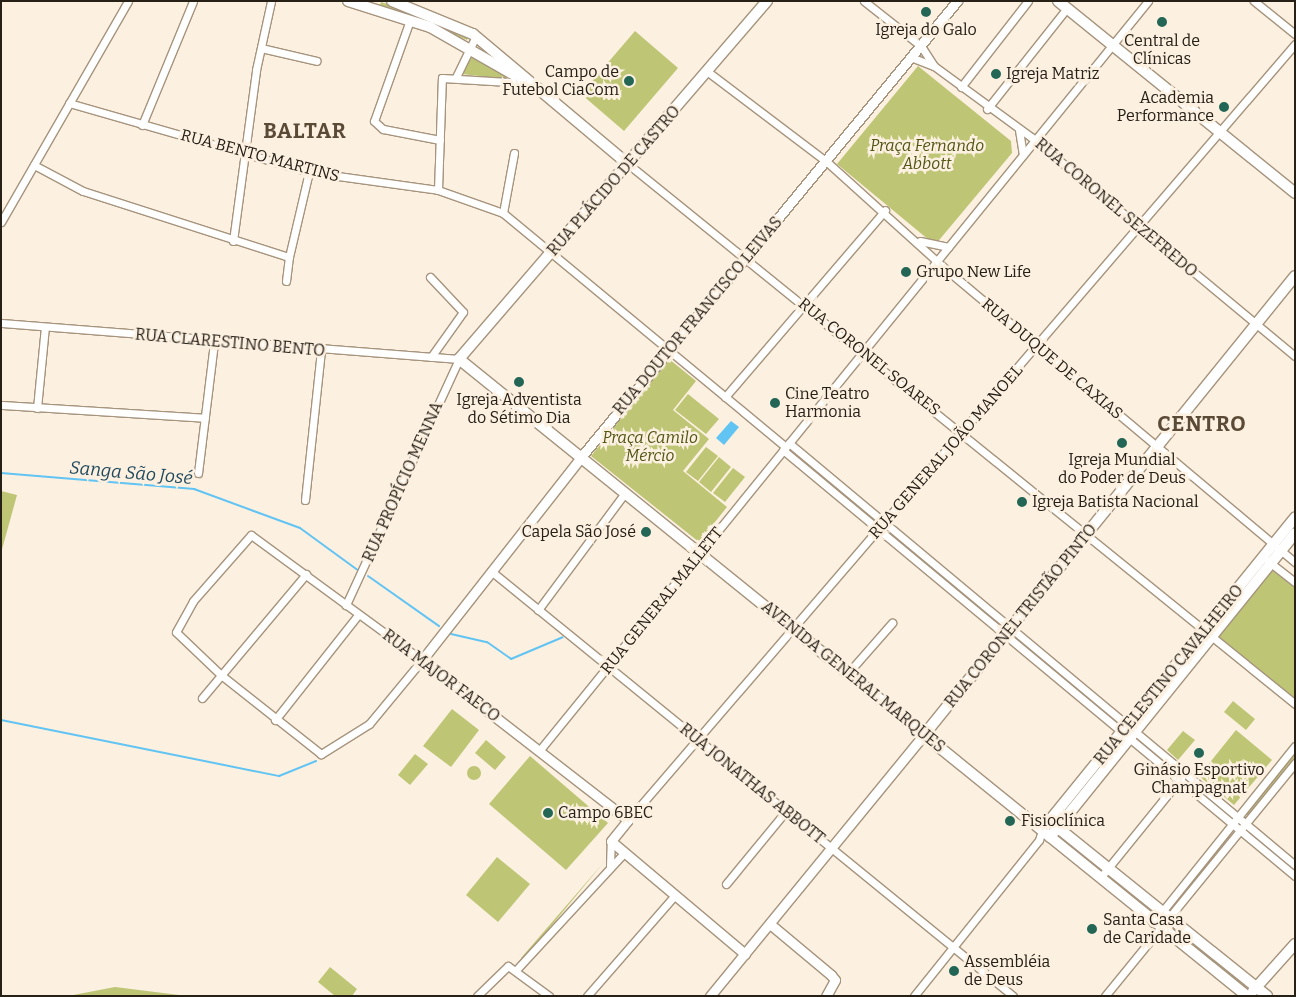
<!DOCTYPE html>
<html>
<head>
<meta charset="utf-8">
<style>
	body { margin:0 }
	#map { position:relative; width:1296px; height:997px; overflow:hidden; background:#fcf0e1; font-family:Bitter,serif }
	div>[style] { position:absolute }
	[style*='--x'] { left:calc(var(--x)*1px); top:calc(var(--y)*1px); width:calc(var(--w)*1px); rotate:calc(var(--a)*1deg) }
	.green>* { inset:0; background:#bec675 }
	.round { border-radius:50% }
	.water>* { inset:0; background:#61c4f3 }
	.stream>* { height:2px; margin:-1px; padding:0 1px; transform-origin:1px; border-radius:1px; background:#61c4f3 }
	.roads { filter:drop-shadow(1px 0 #a6947d) drop-shadow(-1px 0 #a6947d) drop-shadow(0 1px #a6947d) drop-shadow(0 -1px #a6947d) }
	.minor>* { height:7px; margin:-3.5px; padding:0 3.5px; transform-origin:3.5px; border-radius:3.5px; background:#fff }
	.tertiary>* { height:9px; margin:-4.5px; padding:0 4.5px; transform-origin:4.5px; border-radius:4.5px; background:#fff }
	.secondary>* { height:10px; margin:-5px; padding:0 5px; transform-origin:5px; border-radius:5px; background:#fff }
	.dots>* { width:14px; height:14px; translate:-50% -50%; box-sizing:border-box; border:2px solid #fcf0e1; border-radius:50% }
	span { translate:-50% -50%; white-space:nowrap; text-align:center; line-height:1.15; -webkit-text-stroke:5px #fcf0e1; paint-order:stroke }
	.poi-label { font-size:16px; color:#272017 }
	.right { translate:-100% -50%; text-align:right }
	.left { translate:0 -50%; text-align:left }
	.park-label { font-size:16px; color:#515613; font-style:italic }
	.street-label { font-size:16px; color:#272017 }
	.water-label { font-size:18px; color:#1f495d; font-style:italic }
	.district-label { font-size:21px; color:#5b4b36; font-weight:700; letter-spacing:1px }
	.frame { position:absolute; inset:0; border:2px solid #272017; pointer-events:none }
</style>
</head>
<body>
<div id="map">
	<div class="green">
		<div style="clip-path:polygon(381px 2px,431px 19px,468px 36px,467px 40px,380px 5px)"></div>
		<div style="clip-path:polygon(635px 31px,678px 68px,624px 131px,581px 94px)"></div>
		<div style="clip-path:polygon(471px 53px,513px 80px,462px 74px)"></div>
		<div style="clip-path:polygon(918px 66px,1011px 141px,1012px 153px,935px 245px,837px 164px)"></div>
		<div style="clip-path:polygon(669px 359px,696px 381px,673px 410px,709px 439px,683px 471px,727px 507px,699px 542px,591px 456px)"></div>
		<div style="clip-path:polygon(688px 394px,719px 419px,706px 434px,675px 410px)"></div>
		<div style="clip-path:polygon(706px 447px,718px 456px,698px 481px,686px 472px)"></div>
		<div style="clip-path:polygon(795px 452px,878px 522px,876px 524px,793px 454px)"></div>
		<div style="clip-path:polygon(719px 457px,731px 467px,711px 492px,699px 482px)"></div>
		<div style="clip-path:polygon(733px 468px,745px 477px,725px 502px,713px 493px)"></div>
		<div style="clip-path:polygon(1px 491px,17px 495px,1px 553px)"></div>
		<div style="clip-path:polygon(891px 532px,1003px 625px,1001px 627px)"></div>
		<div style="clip-path:polygon(1270px 568px,1295px 588px,1295px 699px,1215px 635px)"></div>
		<div style="clip-path:polygon(1017px 637px,1119px 723px,1015px 638px)"></div>
		<div style="clip-path:polygon(1233px 701px,1255px 719px,1246px 730px,1224px 712px)"></div>
		<div style="clip-path:polygon(452px 709px,479px 730px,451px 767px,423px 746px)"></div>
		<div style="clip-path:polygon(1236px 730px,1272px 760px,1234px 805px,1199px 776px)"></div>
		<div style="clip-path:polygon(1183px 731px,1195px 740px,1178px 760px,1167px 750px)"></div>
		<div style="clip-path:polygon(486px 740px,506px 757px,495px 770px,475px 753px)"></div>
		<div style="clip-path:polygon(1295px 752px,1295px 757px,1248px 816px,1245px 813px)"></div>
		<div style="clip-path:polygon(415px 754px,428px 764px,410px 785px,398px 775px)"></div>
		<div style="clip-path:polygon(530px 756px,608px 823px,566px 870px,489px 804px)"></div>
		<div class="round" style="left:467px;top:766px;width:14px;height:14px"></div>
		<div style="clip-path:polygon(1229px 833px,1231px 835px,1173px 909px,1171px 906px)"></div>
		<div style="clip-path:polygon(497px 857px,530px 884px,498px 922px,466px 895px)"></div>
		<div style="clip-path:polygon(604px 862px,523px 960px,521px 958px)"></div>
		<div style="clip-path:polygon(1175px 929px,1247px 986px,1244px 989px,1173px 932px)"></div>
		<div style="clip-path:polygon(330px 967px,357px 989px,352px 996px,335px 996px,318px 982px)"></div>
		<div style="clip-path:polygon(115px 987px,179px 995px,181px 996px,68px 996px)"></div>
	</div>
	<div class="water">
		<div style="clip-path:polygon(731px 421px,739px 427px,724px 445px,716px 438px)"></div>
	</div>
	<div class="stream">
		<div style="--x:1;--y:473;--w:194;--a:4.7"></div>
		<div style="--x:194;--y:489;--w:113;--a:20.2"></div>
		<div style="--x:300;--y:528;--w:73;--a:36.1"></div>
		<div style="--x:368;--y:576;--w:87;--a:35.2"></div>
		<div style="--x:451;--y:634;--w:37;--a:13"></div>
		<div style="--x:487;--y:642;--w:29;--a:35"></div>
		<div style="--x:511;--y:659;--w:56;--a:-22.9"></div>
		<div style="--x:1;--y:720;--w:284;--a:11.4"></div>
		<div style="--x:279;--y:776;--w:40;--a:-22"></div>
	</div>
	<div class="roads">
		<div class="minor">
			<div style="--x:864;--y:1;--w:73;--a:38.3"></div>
			<div style="--x:921;--y:46;--w:24;--a:57"></div>
			<div style="--x:934;--y:66;--w:120;--a:36.2"></div>
			<div style="--x:1031;--y:137;--w:343;--a:39.7"></div>
			<div style="--x:1254;--y:1;--w:53;--a:38.8"></div>
			<div style="--x:410;--y:20;--w:107;--a:109.6"></div>
			<div style="--x:374;--y:121;--w:12;--a:42"></div>
			<div style="--x:383;--y:129;--w:58;--a:10.9"></div>
			<div style="--x:261;--y:48;--w:57;--a:13.1"></div>
			<div style="--x:913;--y:58;--w:22;--a:21"></div>
			<div style="--x:708;--y:72;--w:149;--a:37.1"></div>
			<div style="--x:827;--y:162;--w:155;--a:42.1"></div>
			<div style="--x:942;--y:266;--w:461;--a:40"></div>
			<div style="--x:456;--y:77;--w:46;--a:-64"></div>
			<div style="--x:961;--y:87;--w:109;--a:-52.1"></div>
			<div style="--x:69;--y:103;--w:250;--a:16"></div>
			<div style="--x:309;--y:172;--w:130;--a:7.9"></div>
			<div style="--x:438;--y:190;--w:69;--a:19.5"></div>
			<div style="--x:503;--y:213;--w:367;--a:39.6"></div>
			<div style="--x:987;--y:109;--w:129;--a:-51.6"></div>
			<div style="--x:142;--y:125;--w:134;--a:-67.6"></div>
			<div style="--x:1019;--y:130;--w:25;--a:81"></div>
			<div style="--x:628;--y:164;--w:858;--a:38.99"></div>
			<div style="--x:34;--y:165;--w:55;--a:28"></div>
			<div style="--x:83;--y:191;--w:216;--a:17.8"></div>
			<div style="--x:289;--y:257;--w:87;--a:-76.8"></div>
			<div style="--x:438;--y:190;--w:112;--a:-88"></div>
			<div style="--x:442;--y:78;--w:83;--a:3.4"></div>
			<div style="--x:503;--y:213;--w:61;--a:-79.6"></div>
			<div style="--x:1;--y:222;--w:255;--a:-60.1"></div>
			<div style="--x:233;--y:241;--w:173;--a:-82.3"></div>
			<div style="--x:256;--y:70;--w:71;--a:-77.7"></div>
			<div style="--x:920;--y:241;--w:29;--a:12"></div>
			<div style="--x:430;--y:277;--w:48;--a:46.7"></div>
			<div style="--x:463;--y:312;--w:55;--a:125.4"></div>
			<div style="--x:286;--y:281;--w:24;--a:-83"></div>
			<div style="--x:1;--y:323;--w:459;--a:4.5"></div>
			<div style="--x:459;--y:359;--w:271;--a:114.7"></div>
			<div style="--x:725;--y:397;--w:246;--a:-49.4"></div>
			<div style="--x:1;--y:405;--w:204;--a:3.6"></div>
			<div style="--x:37;--y:408;--w:81;--a:-84.4"></div>
			<div style="--x:789;--y:443;--w:659;--a:39.83"></div>
			<div style="--x:783;--y:450;--w:666;--a:39.76"></div>
			<div style="--x:198;--y:473;--w:132;--a:-83"></div>
			<div style="--x:305;--y:500;--w:151;--a:-83.9"></div>
			<div style="--x:251;--y:535;--w:212;--a:36.2"></div>
			<div style="--x:422;--y:660;--w:83;--a:129.6"></div>
			<div style="--x:369;--y:724;--w:57;--a:148"></div>
			<div style="--x:321;--y:754;--w:127;--a:-141.7"></div>
			<div style="--x:221;--y:675;--w:62;--a:-136.3"></div>
			<div style="--x:176;--y:632;--w:35;--a:-61"></div>
			<div style="--x:193;--y:601;--w:88;--a:-48.7"></div>
			<div style="--x:1268;--y:561;--w:34;--a:38"></div>
			<div style="--x:491;--y:571;--w:673;--a:39.15"></div>
			<div style="--x:538;--y:610;--w:146;--a:-53.4"></div>
			<div style="--x:848;--y:673;--w:67;--a:-48.7"></div>
			<div style="--x:202;--y:698;--w:162;--a:-50"></div>
			<div style="--x:275;--y:720;--w:134;--a:-51.7"></div>
			<div style="--x:539;--y:751;--w:966;--a:-50.92"></div>
			<div style="--x:628;--y:820;--w:1023;--a:-49.32"></div>
			<div style="--x:610;--y:865;--w:24;--a:-88"></div>
			<div style="--x:1100;--y:878;--w:129;--a:-51"></div>
			<div style="--x:726;--y:884;--w:94;--a:-50.6"></div>
			<div style="--x:1153;--y:923;--w:227;--a:-51.3"></div>
			<div style="--x:517;--y:969;--w:158;--a:-47.3"></div>
			<div style="--x:477;--y:996;--w:43;--a:-44.1"></div>
			<div style="--x:508;--y:966;--w:51;--a:36.2"></div>
			<div style="--x:587;--y:996;--w:134;--a:-48.9"></div>
			<div style="--x:914;--y:996;--w:200;--a:-51.3"></div>
			<div style="--x:1039;--y:840;--w:10;--a:-73"></div>
			<div style="--x:1105;--y:996;--w:301;--a:-50.8"></div>
		</div>
		<div class="tertiary">
			<div style="--x:770;--y:924;--w:80;--a:39.9"></div>
			<div style="--x:831;--y:975;--w:6;--a:51"></div>
			<div style="--x:835;--y:980;--w:18;--a:119"></div>
			<div style="--x:745;--y:954;--w:175;--a:-139.9"></div>
			<div style="--x:611;--y:841;--w:27;--a:-51"></div>
			<div style="--x:628;--y:820;--w:261;--a:-142.2"></div>
			<div style="--x:422;--y:660;--w:258;--a:-51.9"></div>
			<div style="--x:581;--y:457;--w:591;--a:-50.49"></div>
			<div style="--x:710;--y:996;--w:338;--a:-50.7"></div>
		</div>
		<div class="secondary">
			<div style="--x:348;--y:1;--w:86;--a:17.6"></div>
			<div style="--x:430;--y:27;--w:115;--a:29.7"></div>
			<div style="--x:392;--y:1;--w:87;--a:22.2"></div>
			<div style="--x:473;--y:34;--w:202;--a:40"></div>
			<div style="--x:767;--y:1;--w:472;--a:130.7"></div>
			<div style="--x:459;--y:359;--w:1013;--a:38.95"></div>
			<div style="--x:1058;--y:1;--w:305;--a:39"></div>
			<div style="--x:924;--y:735;--w:590;--a:-51.05"></div>
			<div style="--x:1052;--y:823;--w:276;--a:38.8"></div>
			<div style="--x:1042;--y:830;--w:402;--a:-51"></div>
			<div style="--x:1050;--y:837;--w:390;--a:-51.1"></div>
			<div style="--x:1253;--y:991;--w:63;--a:-48.2"></div>
		</div>
	</div>
	<div class="dots">
		<div style="left:926px;top:12px;background:#236656"></div>
		<div style="left:1162px;top:22px;background:#236656"></div>
		<div style="left:996px;top:74px;background:#236656"></div>
		<div style="left:629px;top:81px;background:#236656"></div>
		<div style="left:1224px;top:107px;background:#236656"></div>
		<div style="left:906px;top:272px;background:#236656"></div>
		<div style="left:519px;top:382px;background:#236656"></div>
		<div style="left:775px;top:403px;background:#236656"></div>
		<div style="left:1122px;top:443px;background:#236656"></div>
		<div style="left:1022px;top:502px;background:#236656"></div>
		<div style="left:646px;top:532px;background:#236656"></div>
		<div style="left:1199px;top:753px;background:#236656"></div>
		<div style="left:548px;top:813px;background:#236656"></div>
		<div style="left:1010px;top:821px;background:#236656"></div>
		<div style="left:1092px;top:929px;background:#236656"></div>
		<div style="left:954px;top:971px;background:#236656"></div>
	</div>
	<div class="poi-label">
		<span style="left:926px;top:30px">Igreja do Galo</span>
		<span style="left:1162px;top:50px">Central de<br>Clínicas</span>
		<span class="right" style="left:619px;top:81px">Campo de<br>Futebol CiaCom</span>
		<span class="left" style="left:1006px;top:74px">Igreja Matriz</span>
		<span class="right" style="left:1214px;top:107px">Academia<br>Performance</span>
		<span class="left" style="left:916px;top:272px">Grupo New Life</span>
		<span class="left" style="left:785px;top:403px">Cine Teatro<br>Harmonia</span>
		<span style="left:519px;top:409px">Igreja Adventista<br>do Sétimo Dia</span>
		<span style="left:1122px;top:469px">Igreja Mundial<br>do Poder de Deus</span>
		<span class="left" style="left:1032px;top:502px">Igreja Batista Nacional</span>
		<span class="right" style="left:636px;top:532px">Capela São José</span>
		<span style="left:1199px;top:779px">Ginásio Esportivo<br>Champagnat</span>
		<span class="left" style="left:558px;top:813px">Campo 6BEC</span>
		<span class="left" style="left:1021px;top:821px">Fisioclínica</span>
		<span class="left" style="left:1103px;top:929px">Santa Casa<br>de Caridade</span>
		<span class="left" style="left:964px;top:971px">Assembléia<br>de Deus</span>
	</div>
	<div class="park-label">
		<span style="left:927px;top:155px">Praça Fernando<br>Abbott</span>
		<span style="left:650px;top:447px">Praça Camilo<br>Mércio</span>
	</div>
	<div class="street-label">
		<span style="left:260px;top:156px;rotate:15deg">RUA BENTO MARTINS</span>
		<span style="left:614px;top:181px;rotate:-49deg">RUA PLÁCIDO DE CASTRO</span>
		<span style="left:1116px;top:208px;rotate:40deg">RUA CORONEL SEZEFREDO</span>
		<span style="left:698px;top:316px;rotate:-50deg">RUA DOUTOR FRANCISCO LEIVAS</span>
		<span style="left:230px;top:343px;rotate:5deg">RUA CLARESTINO BENTO</span>
		<span style="left:869px;top:357px;rotate:39deg">RUA CORONEL SOARES</span>
		<span style="left:1052px;top:359px;rotate:40deg">RUA DUQUE DE CAXIAS</span>
		<span style="left:946px;top:452px;rotate:-49deg">RUA GENERAL JOÃO MANOEL</span>
		<span style="left:403px;top:482px;rotate:-66deg">RUA PROPÍCIO MENNA</span>
		<span style="left:662px;top:601px;rotate:-51deg">RUA GENERAL MALLETT</span>
		<span style="left:1021px;top:616px;rotate:-51deg">RUA CORONEL TRISTÃO PINTO</span>
		<span style="left:1169px;top:675px;rotate:-51deg">RUA CELESTINO CAVALHEIRO</span>
		<span style="left:441px;top:676px;rotate:37deg">RUA MAJOR FAECO</span>
		<span style="left:853px;top:677px;rotate:39deg">AVENIDA GENERAL MARQUES</span>
		<span style="left:752px;top:784px;rotate:39deg">RUA JONATHAS ABBOTT</span>
	</div>
	<div class="water-label">
		<span style="left:131px;top:473px;rotate:5deg">Sanga São José</span>
	</div>
	<div class="district-label">
		<span style="left:305px;top:131px">BALTAR</span>
		<span style="left:1202px;top:424px">CENTRO</span>
	</div>
	<div class="frame"></div>
</div>
</body>
</html>
